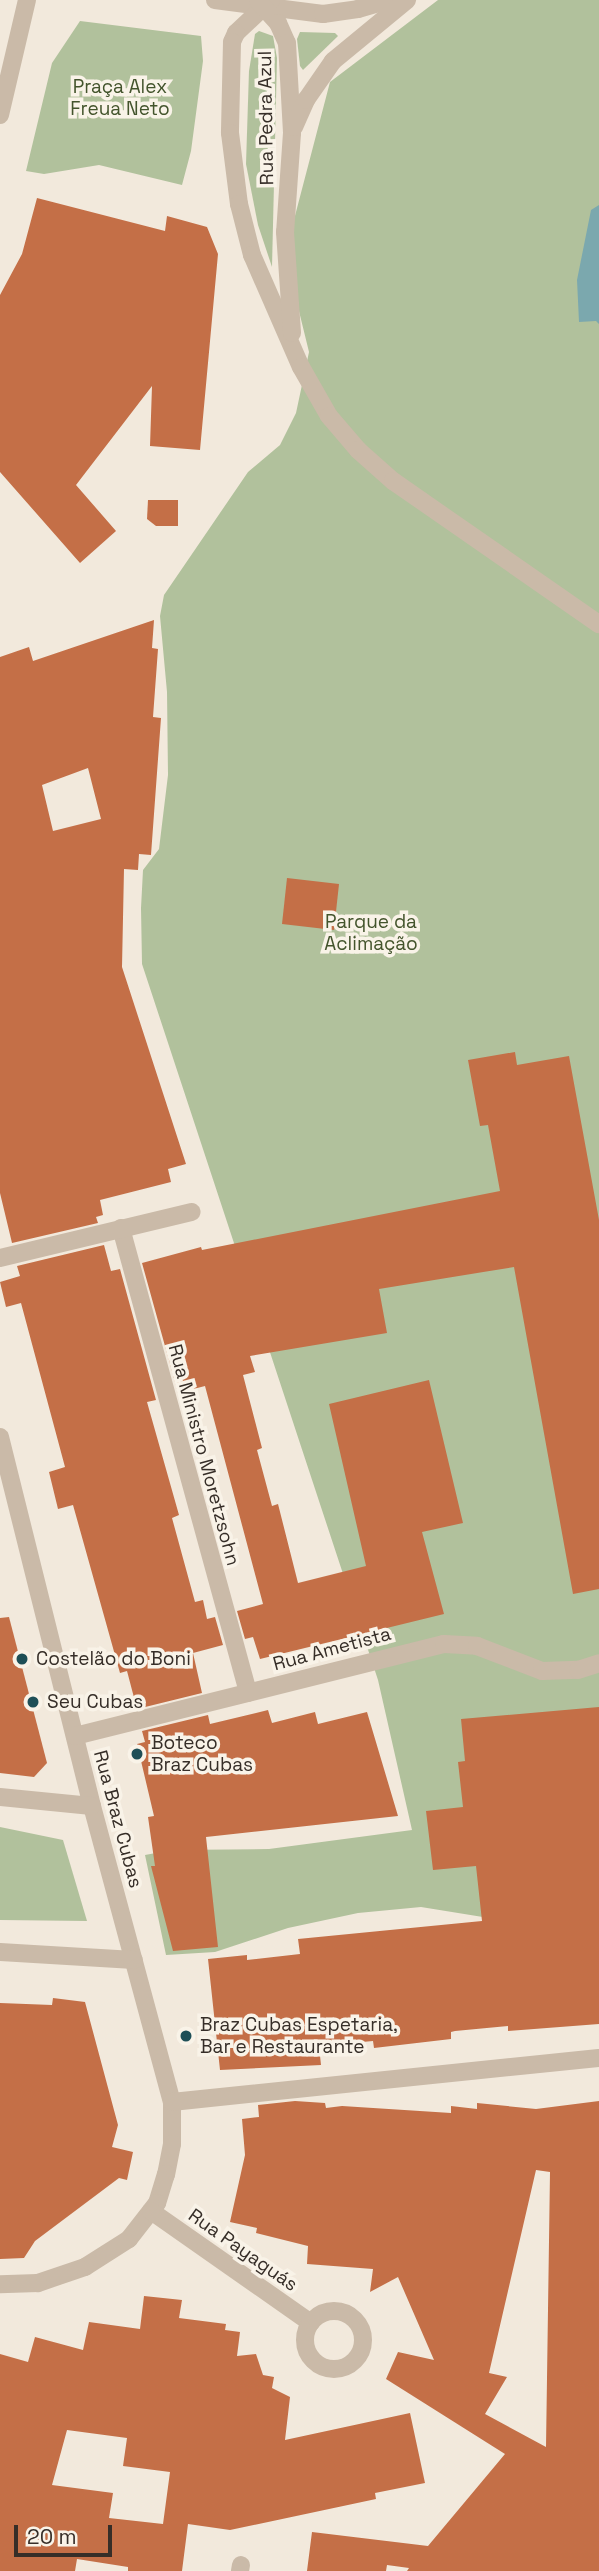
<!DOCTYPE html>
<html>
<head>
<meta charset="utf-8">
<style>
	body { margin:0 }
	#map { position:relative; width:599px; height:2571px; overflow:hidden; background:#f2e9dc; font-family:"Space Grotesk",sans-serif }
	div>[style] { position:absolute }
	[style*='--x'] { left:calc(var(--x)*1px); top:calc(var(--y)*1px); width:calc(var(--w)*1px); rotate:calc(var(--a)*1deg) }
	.green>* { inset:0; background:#b1c19c }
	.water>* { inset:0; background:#7ba8ae }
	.building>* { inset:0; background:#c46f47 }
	.minor>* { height:18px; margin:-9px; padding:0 9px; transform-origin:9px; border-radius:9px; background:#cabaa8 }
	.minor>.ring { margin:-9px; padding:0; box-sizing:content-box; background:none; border:18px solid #cabaa8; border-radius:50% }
	.tertiary>* { height:18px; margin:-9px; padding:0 9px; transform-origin:9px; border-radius:9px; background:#cabaa8 }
	.dots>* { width:19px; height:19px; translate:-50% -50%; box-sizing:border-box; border:4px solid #f9f3e8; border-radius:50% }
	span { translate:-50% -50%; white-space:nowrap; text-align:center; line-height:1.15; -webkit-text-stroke:7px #f9f3e8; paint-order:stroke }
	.park-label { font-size:19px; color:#43542c }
	.street-label { font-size:19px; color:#362e28 }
	.poi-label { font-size:19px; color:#362e28 }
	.left { translate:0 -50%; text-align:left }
	.scale { position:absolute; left:14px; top:2525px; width:98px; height:32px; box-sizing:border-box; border:4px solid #362e28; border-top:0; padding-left:9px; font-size:21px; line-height:24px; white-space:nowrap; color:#362e28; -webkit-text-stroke:5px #f9f3e8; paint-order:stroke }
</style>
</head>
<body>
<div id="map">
	<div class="green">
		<div style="clip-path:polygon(438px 0,599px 0,599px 1904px,489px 1918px,421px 1907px,358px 1913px,288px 1928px,215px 1952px,166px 1955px,145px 1855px,172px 1850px,269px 1849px,412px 1830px,378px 1680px,142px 964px,141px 908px,143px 870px,159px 849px,168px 775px,167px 692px,160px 616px,164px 595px,248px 472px,280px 445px,296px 413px,309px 352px,285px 254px,330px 82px)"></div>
		<div style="clip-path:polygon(80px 21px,201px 36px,203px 61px,191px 151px,182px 185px,99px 165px,44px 174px,26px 171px,52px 63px)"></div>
		<div style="clip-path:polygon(259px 31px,273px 36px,277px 58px,272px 267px,258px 225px,246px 164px,249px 71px,255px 34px)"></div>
		<div style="clip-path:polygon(300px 32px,335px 33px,338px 36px,303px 70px,300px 66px,297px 39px)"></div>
		<div style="clip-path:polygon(0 1827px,63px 1840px,87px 1921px,0 1920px)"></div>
	</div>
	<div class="water">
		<div style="clip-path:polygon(599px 205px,599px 324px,596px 321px,579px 322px,577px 280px,591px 210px)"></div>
	</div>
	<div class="building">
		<div style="clip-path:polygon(37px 198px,165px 231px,167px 216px,207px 227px,218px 254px,200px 450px,150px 446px,152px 386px,76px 485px,116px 531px,80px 563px,0 472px,0 295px,22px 254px)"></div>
		<div style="clip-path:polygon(148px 500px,178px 500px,178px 526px,156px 526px,147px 519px)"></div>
		<div style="clip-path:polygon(evenodd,154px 620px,152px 648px,158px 649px,153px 717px,161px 718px,151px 855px,139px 854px,138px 870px,124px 869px,122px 967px,186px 1164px,168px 1169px,171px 1182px,100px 1200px,103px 1215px,96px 1217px,98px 1223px,12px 1243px,0 1193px,0 657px,29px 647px,33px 661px,154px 620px,88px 768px,101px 819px,53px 831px,42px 785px,88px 768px)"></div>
		<div style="clip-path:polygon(287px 878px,339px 884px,334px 930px,282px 924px)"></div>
		<div style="clip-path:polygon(515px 1052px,517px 1065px,569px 1056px,599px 1220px,599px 1589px,573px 1594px,514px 1267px,379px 1289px,387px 1333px,250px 1356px,255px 1372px,243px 1375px,262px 1448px,257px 1450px,272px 1506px,278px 1504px,298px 1583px,366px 1566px,329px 1404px,429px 1380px,463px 1523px,422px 1532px,444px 1614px,260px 1659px,253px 1637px,245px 1639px,237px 1611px,263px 1604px,205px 1386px,178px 1393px,142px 1263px,201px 1247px,202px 1250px,500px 1191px,488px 1125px,480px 1126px,468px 1060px)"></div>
		<div style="clip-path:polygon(104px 1245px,111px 1271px,120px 1269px,156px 1400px,147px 1402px,179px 1515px,172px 1518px,195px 1602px,203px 1600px,207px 1619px,215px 1617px,223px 1645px,193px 1653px,202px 1693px,137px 1709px,127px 1671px,120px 1673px,73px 1505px,58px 1509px,49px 1472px,65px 1467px,21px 1303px,6px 1307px,0 1282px,20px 1276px,17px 1266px)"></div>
		<div style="clip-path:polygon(9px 1617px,47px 1763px,34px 1777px,0 1773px,0 1618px)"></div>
		<div style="clip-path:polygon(599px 1707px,599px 2024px,508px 2031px,508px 2026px,455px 2031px,451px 2032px,451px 2039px,374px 2048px,373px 2041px,319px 2046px,321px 2065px,220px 2070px,208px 1959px,247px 1955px,247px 1960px,300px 1954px,298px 1939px,482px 1921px,476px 1866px,433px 1870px,426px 1811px,463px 1807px,458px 1762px,465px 1761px,461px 1719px)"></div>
		<div style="clip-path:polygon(268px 1710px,272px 1723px,315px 1712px,318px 1724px,367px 1712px,398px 1816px,206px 1837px,218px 1947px,173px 1951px,151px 1866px,155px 1866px,148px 1817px,154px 1816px,137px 1744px,145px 1742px,142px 1731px,208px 1715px,210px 1724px)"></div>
		<div style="clip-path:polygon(53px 1998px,85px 2002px,118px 2125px,112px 2147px,133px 2152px,127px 2180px,119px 2178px,35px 2241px,24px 2258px,0 2259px,0 2003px,52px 2005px)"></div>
		<div style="clip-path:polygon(evenodd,295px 2101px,325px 2103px,326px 2108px,342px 2106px,451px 2113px,451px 2106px,477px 2109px,477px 2103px,536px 2109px,599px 2101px,599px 2571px,407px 2571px,409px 2568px,387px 2565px,386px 2571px,307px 2571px,312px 2532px,428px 2546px,505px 2454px,386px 2379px,398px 2352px,434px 2360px,398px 2277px,370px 2292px,373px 2269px,307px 2264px,308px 2246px,256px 2233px,257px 2228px,230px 2222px,245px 2155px,242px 2119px,259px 2117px,258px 2105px,295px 2101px,536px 2170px,550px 2172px,546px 2447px,485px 2414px,507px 2377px,489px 2373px,536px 2170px)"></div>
		<div style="clip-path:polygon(evenodd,144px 2296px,182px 2300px,179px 2318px,226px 2324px,225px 2330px,240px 2332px,237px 2356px,256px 2354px,263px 2375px,274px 2377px,272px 2388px,290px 2397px,285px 2440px,410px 2413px,425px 2483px,375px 2493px,376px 2499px,230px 2530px,188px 2524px,182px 2571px,128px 2571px,128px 2567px,77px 2559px,75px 2571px,0 2571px,0 2354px,28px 2362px,35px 2337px,83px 2350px,89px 2322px,140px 2329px,144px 2296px,67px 2430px,127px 2438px,123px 2466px,170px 2472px,163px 2524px,109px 2518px,113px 2493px,52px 2485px,67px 2430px)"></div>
	</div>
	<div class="minor">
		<div style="--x:121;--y:1228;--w:482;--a:74.7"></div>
		<div style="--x:0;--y:1258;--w:197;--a:-13.5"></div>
		<div style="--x:0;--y:1437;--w:380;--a:76"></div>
		<div style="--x:92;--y:1806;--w:307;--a:74.9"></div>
		<div style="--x:172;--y:2102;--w:42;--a:90"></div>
		<div style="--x:172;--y:2144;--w:31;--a:101"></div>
		<div style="--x:166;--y:2174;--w:30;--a:107"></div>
		<div style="--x:157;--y:2203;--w:46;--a:127.9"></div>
		<div style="--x:129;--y:2239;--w:52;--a:147.5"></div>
		<div style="--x:85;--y:2267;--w:50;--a:161.2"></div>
		<div style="--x:38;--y:2283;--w:38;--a:178"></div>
		<div style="--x:75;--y:1736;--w:380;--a:-14"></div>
		<div style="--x:444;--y:1644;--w:33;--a:3"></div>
		<div style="--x:477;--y:1646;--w:70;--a:21"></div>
		<div style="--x:542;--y:1671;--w:36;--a:-2"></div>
		<div style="--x:578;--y:1670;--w:22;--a:-18"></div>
		<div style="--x:0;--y:1797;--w:92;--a:5.6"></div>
		<div style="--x:0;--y:1952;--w:134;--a:3.4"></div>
		<div style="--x:172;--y:2102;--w:429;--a:-5.9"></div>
		<div style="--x:151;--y:2211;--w:195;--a:35"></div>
		<div class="ring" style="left:305px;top:2311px;width:40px;height:40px"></div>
		<div style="--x:240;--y:2571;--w:6;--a:-81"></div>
	</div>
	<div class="tertiary">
		<div style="--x:215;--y:0;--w:109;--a:7.4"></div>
		<div style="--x:323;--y:14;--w:35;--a:-8"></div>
		<div style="--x:358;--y:9;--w:32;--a:-16"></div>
		<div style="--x:271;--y:0;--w:48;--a:136.7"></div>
		<div style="--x:236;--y:33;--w:10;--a:114"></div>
		<div style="--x:232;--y:42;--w:91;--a:91.3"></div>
		<div style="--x:230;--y:133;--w:72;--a:82.8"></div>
		<div style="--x:239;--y:204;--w:53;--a:75.7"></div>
		<div style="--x:252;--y:255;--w:122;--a:66.4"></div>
		<div style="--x:301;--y:367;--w:56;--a:60.3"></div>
		<div style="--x:329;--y:416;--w:45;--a:49.5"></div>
		<div style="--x:358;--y:450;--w:47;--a:41.5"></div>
		<div style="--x:393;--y:481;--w:251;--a:34.8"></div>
		<div style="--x:258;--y:1;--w:30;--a:48"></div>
		<div style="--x:278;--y:23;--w:22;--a:66"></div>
		<div style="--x:287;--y:43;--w:90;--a:86.8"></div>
		<div style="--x:292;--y:133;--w:99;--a:94"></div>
		<div style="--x:285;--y:232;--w:101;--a:86"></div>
		<div style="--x:0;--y:115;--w:118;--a:-76.8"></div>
		<div style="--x:294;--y:127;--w:30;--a:-66"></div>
		<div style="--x:306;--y:100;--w:47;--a:-55.3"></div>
		<div style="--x:333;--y:61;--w:96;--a:-39.5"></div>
	</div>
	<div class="dots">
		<div style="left:22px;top:1659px;background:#1e4f57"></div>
		<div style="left:33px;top:1702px;background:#1e4f57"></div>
		<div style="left:137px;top:1754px;background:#1e4f57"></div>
		<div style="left:186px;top:2036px;background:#1e4f57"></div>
	</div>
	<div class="park-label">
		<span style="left:120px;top:98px">Praça Alex<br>Freua Neto</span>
		<span style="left:371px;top:933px">Parque da<br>Aclimação</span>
	</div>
	<div class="street-label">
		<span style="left:266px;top:118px;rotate:-91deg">Rua Pedra Azul</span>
		<span style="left:204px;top:1455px;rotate:75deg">Rua Ministro Moretzsohn</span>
		<span style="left:332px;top:1649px;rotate:-15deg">Rua Ametista</span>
		<span style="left:118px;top:1819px;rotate:75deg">Rua Braz Cubas</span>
		<span style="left:243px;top:2250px;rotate:35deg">Rua Payaguás</span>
	</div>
	<div class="poi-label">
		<span class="left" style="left:36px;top:1659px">Costelão do Boni</span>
		<span class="left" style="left:47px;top:1702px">Seu Cubas</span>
		<span class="left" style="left:151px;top:1754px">Boteco<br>Braz Cubas</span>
		<span class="left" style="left:200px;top:2036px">Braz Cubas Espetaria,<br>Bar e Restaurante</span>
	</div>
	<div class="scale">20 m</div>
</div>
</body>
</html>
